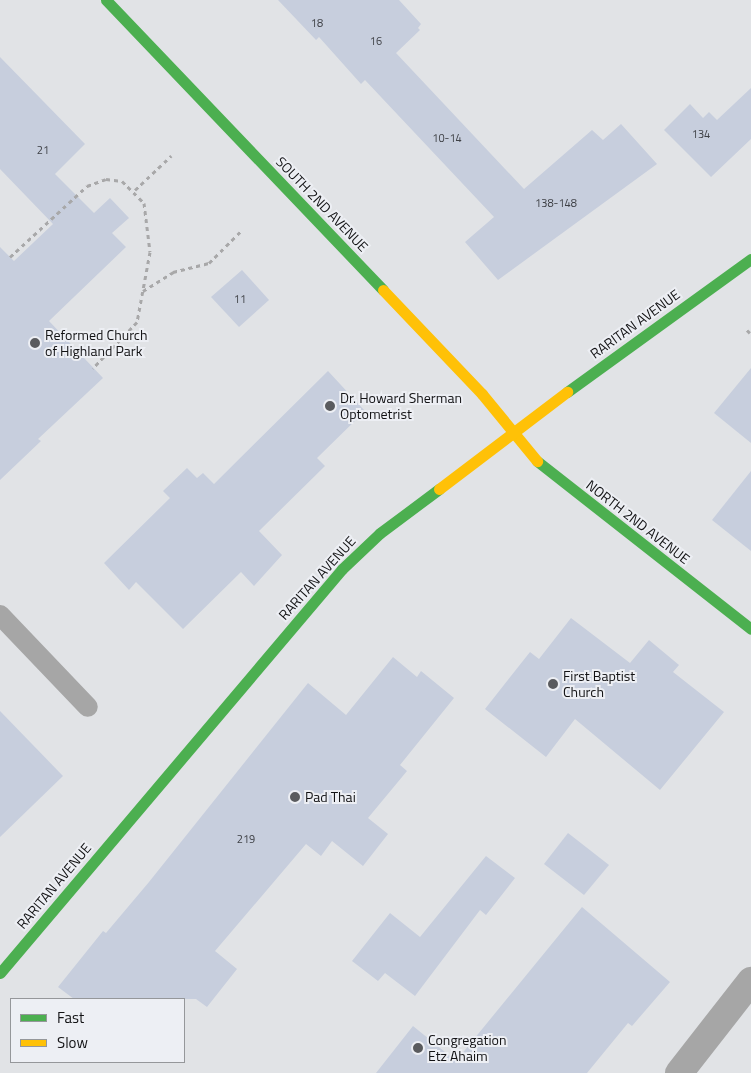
<!DOCTYPE html>
<html>
<head>
<meta charset="utf-8">
<style>
	body { margin:0 }
	#map { position:relative; width:751px; height:1073px; overflow:hidden; background:#e1e3e6; font-family:"Titillium Web",sans-serif }
	div>[style] { position:absolute }
	[style*='--x'] { left:calc(var(--x)*1px); top:calc(var(--y)*1px); width:calc(var(--w)*1px); rotate:calc(var(--a)*1deg) }
	.building>* { inset:0; background:#c7cedd }
	.path>* { height:3px; margin-top:-1.5px; transform-origin:0; background:repeating-linear-gradient(90deg,#a8a8a9 0 4px,transparent 0 8px) }
	.lane>* { height:20px; margin:-10px; padding:0 10px; transform-origin:10px; border-radius:10px; background:#a6a6a6 }
	.street>* { height:28px; margin:-14px; padding:0 14px; transform-origin:14px; border-radius:14px; background:#a6a6a6 }
	.fast>* { height:11px; margin:-5.5px; padding:0 5.5px; transform-origin:5.5px; border-radius:5.5px; background:#4caf50 }
	.slow>* { height:11px; margin:-5.5px; padding:0 5.5px; transform-origin:5.5px; border-radius:5.5px; background:#ffc107 }
	.dots>* { width:14px; height:14px; translate:-50% -50%; box-sizing:border-box; border:2px solid #edeff4; border-radius:50% }
	span { translate:-50% -50%; white-space:nowrap; text-align:center; line-height:1.15; -webkit-text-stroke:4px #edeff4; paint-order:stroke }
	.number-label { font-size:11px; color:#3f4146 }
	.number-label span { -webkit-text-stroke-width:0 }
	.street-label { font-size:14px; color:#121214 }
	.poi-label { font-size:14px; color:#121214 }
	.left { translate:0 -50%; text-align:left }
	.legend { position:absolute; left:10px; top:998px; width:175px; height:65px; box-sizing:border-box; background:#edeff4; border:1px solid #95979a; margin:0; padding:6px 9px; list-style:none; font-size:15px; color:#121214 }
	.legend li { display:flex; align-items:center; gap:10px; height:25px }
	.legend b { width:25px; border:1px solid #95979a }
</style>
</head>
<body>
<div id="map">
	<div class="building">
		<div style="clip-path:polygon(278px 0,399px 0,421px 24px,418px 28px,420px 30px,396px 53px,524px 189px,592px 130px,603px 140px,621px 124px,657px 164px,498px 280px,465px 242px,494px 217px,365px 80px,361px 84px,319px 37px,316px 40px)"></div>
		<div style="clip-path:polygon(0 57px,85px 144px,55px 174px,94px 213px,110px 198px,129px 218px,112px 233px,126px 247px,49px 321px,103px 378px,38px 439px,41px 441px,0 480px,0 247px,14px 261px,53px 224px,0 169px)"></div>
		<div style="clip-path:polygon(751px 88px,751px 139px,711px 177px,664px 130px,690px 104px,703px 118px,709px 112px,717px 120px)"></div>
		<div style="clip-path:polygon(242px 270px,269px 300px,239px 327px,211px 297px)"></div>
		<div style="clip-path:polygon(751px 368px,751px 443px,714px 413px)"></div>
		<div style="clip-path:polygon(328px 371px,365px 411px,317px 458px,325px 466px,259px 531px,282px 555px,254px 586px,241px 572px,183px 629px,136px 582px,129px 590px,104px 563px,170px 498px,163px 491px,187px 468px,197px 478px,203px 473px,214px 484px)"></div>
		<div style="clip-path:polygon(751px 471px,751px 551px,712px 520px)"></div>
		<div style="clip-path:polygon(571px 618px,630px 663px,649px 640px,679px 665px,673px 672px,724px 712px,660px 790px,575px 719px,546px 757px,485px 709px,530px 652px,539px 659px)"></div>
		<div style="clip-path:polygon(393px 657px,417px 677px,421px 671px,454px 698px,400px 765px,407px 771px,368px 818px,388px 834px,363px 866px,332px 841px,321px 856px,306px 844px,215px 951px,237px 969px,207px 1007px,196px 999px,74px 999px,58px 987px,103px 931px,106px 933px,149px 882px,308px 683px,346px 715px)"></div>
		<div style="clip-path:polygon(0 711px,63px 776px,0 837px)"></div>
		<div style="clip-path:polygon(568px 833px,609px 865px,584px 895px,544px 864px)"></div>
		<div style="clip-path:polygon(486px 856px,515px 878px,486px 915px,480px 910px,415px 996px,385px 973px,378px 981px,352px 961px,390px 913px,420px 937px)"></div>
		<div style="clip-path:polygon(582px 907px,670px 982px,632px 1026px,628px 1023px,587px 1073px,376px 1073px,413px 1026px,456px 1061px)"></div>
	</div>
	<div class="path">
		<div style="--x:135;--y:190;--w:50;--a:-43.4"></div>
		<div style="--x:10;--y:257;--w:105;--a:-42.7"></div>
		<div style="--x:87;--y:186;--w:20;--a:-20"></div>
		<div style="--x:106;--y:179;--w:16;--a:7"></div>
		<div style="--x:122;--y:181;--w:31;--a:45"></div>
		<div style="--x:144;--y:203;--w:49;--a:83"></div>
		<div style="--x:150;--y:252;--w:71;--a:100.5"></div>
		<div style="--x:137;--y:322;--w:64;--a:133.7"></div>
		<div style="--x:143;--y:291;--w:36;--a:-32"></div>
		<div style="--x:173;--y:272;--w:37;--a:-14"></div>
		<div style="--x:209;--y:263;--w:47;--a:-45"></div>
		<div style="--x:747;--y:330;--w:4;--a:45"></div>
	</div>
	<div class="lane">
		<div style="--x:0;--y:615;--w:127;--a:46.3"></div>
	</div>
	<div class="street">
		<div style="--x:679;--y:1073;--w:117;--a:-52"></div>
	</div>
	<div class="fast">
		<div style="--x:106;--y:0;--w:401;--a:46.3"></div>
		<div style="--x:567;--y:392;--w:227;--a:-35.9"></div>
		<div style="--x:537;--y:461;--w:272;--a:38.1"></div>
		<div style="--x:0;--y:973;--w:529;--a:-49.75"></div>
		<div style="--x:342;--y:569;--w:52;--a:-43.5"></div>
		<div style="--x:380;--y:533;--w:74;--a:-36.7"></div>
	</div>
	<div class="slow">
		<div style="--x:383;--y:290;--w:144;--a:46.4"></div>
		<div style="--x:482;--y:394;--w:87;--a:50.6"></div>
		<div style="--x:439;--y:489;--w:161;--a:-37.2"></div>
	</div>
	<div class="dots">
		<div style="left:35px;top:343px;background:#5a5b5e"></div>
		<div style="left:330px;top:406px;background:#5a5b5e"></div>
		<div style="left:553px;top:684px;background:#5a5b5e"></div>
		<div style="left:295px;top:797px;background:#5a5b5e"></div>
		<div style="left:418px;top:1048px;background:#5a5b5e"></div>
	</div>
	<div class="number-label">
		<span style="left:317px;top:23px">18</span>
		<span style="left:376px;top:41px">16</span>
		<span style="left:701px;top:134px">134</span>
		<span style="left:447px;top:138px">10-14</span>
		<span style="left:43px;top:150px">21</span>
		<span style="left:556px;top:203px">138-148</span>
		<span style="left:240px;top:299px">11</span>
		<span style="left:246px;top:839px">219</span>
	</div>
	<div class="street-label">
		<span style="left:322px;top:204px;rotate:46deg">SOUTH 2ND AVENUE</span>
		<span style="left:635px;top:324px;rotate:-36deg">RARITAN AVENUE</span>
		<span style="left:638px;top:522px;rotate:38deg">NORTH 2ND AVENUE</span>
		<span style="left:317px;top:578px;rotate:-48deg">RARITAN AVENUE</span>
		<span style="left:54px;top:886px;rotate:-50deg">RARITAN AVENUE</span>
	</div>
	<div class="poi-label">
		<span class="left" style="left:45px;top:343px">Reformed Church<br>of Highland Park</span>
		<span class="left" style="left:340px;top:406px">Dr. Howard Sherman<br>Optometrist</span>
		<span class="left" style="left:563px;top:684px">First Baptist<br>Church</span>
		<span class="left" style="left:305px;top:797px">Pad Thai</span>
		<span class="left" style="left:428px;top:1048px">Congregation<br>Etz Ahaim</span>
	</div>
	<ul class="legend">
	<li><b style="height:6px;background:#4caf50"></b>Fast</li>
	<li><b style="height:6px;background:#ffc107"></b>Slow</li>
	</ul>
</div>
</body>
</html>
